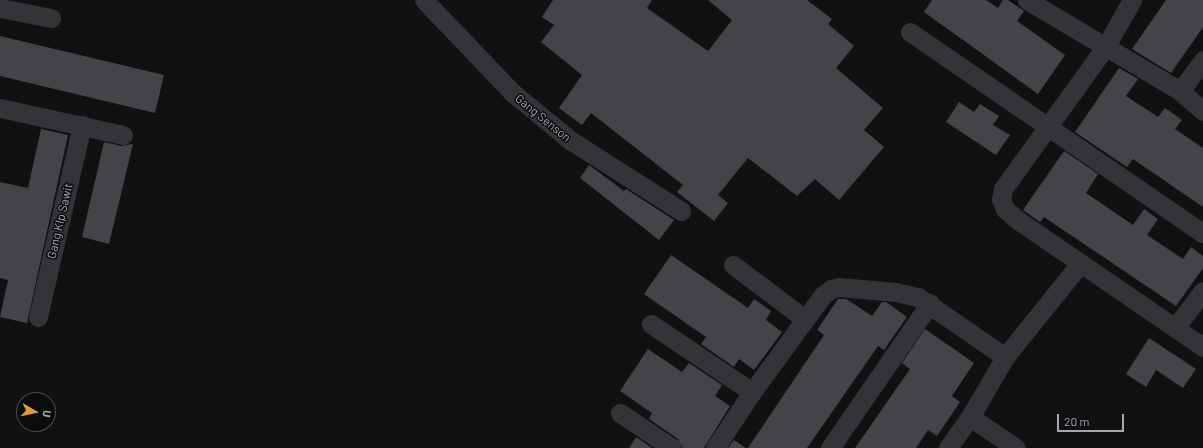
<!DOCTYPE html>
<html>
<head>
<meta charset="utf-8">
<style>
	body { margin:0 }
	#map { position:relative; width:1203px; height:448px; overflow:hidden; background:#111112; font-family:Barlow,sans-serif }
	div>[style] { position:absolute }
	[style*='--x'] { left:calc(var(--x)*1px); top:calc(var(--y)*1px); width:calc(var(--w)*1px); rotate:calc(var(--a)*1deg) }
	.building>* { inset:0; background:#434447 }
	.minor>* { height:19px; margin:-9.5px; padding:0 9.5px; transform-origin:9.5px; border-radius:9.5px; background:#323437 }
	span { translate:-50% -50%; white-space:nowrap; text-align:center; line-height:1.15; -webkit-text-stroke:3px #0c0c0d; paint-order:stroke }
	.street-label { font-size:12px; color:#a4a9b1 }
	.north { position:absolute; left:16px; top:392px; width:40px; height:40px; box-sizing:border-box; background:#0c0c0d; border:1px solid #494b4f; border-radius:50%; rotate:99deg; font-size:11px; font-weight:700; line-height:16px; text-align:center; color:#a4a9b1 }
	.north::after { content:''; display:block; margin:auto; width:14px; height:18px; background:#de993d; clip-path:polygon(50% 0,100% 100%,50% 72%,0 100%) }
	.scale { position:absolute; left:1057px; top:414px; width:67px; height:18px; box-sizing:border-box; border:2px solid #a4a9b1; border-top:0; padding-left:5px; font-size:12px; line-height:14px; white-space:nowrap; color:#a4a9b1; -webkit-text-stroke:3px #0c0c0d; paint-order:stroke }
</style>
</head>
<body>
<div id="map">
	<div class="building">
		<div style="clip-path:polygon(553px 0,652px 0,647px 8px,708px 51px,732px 20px,708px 0,807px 0,832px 19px,828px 24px,854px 46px,836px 68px,883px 108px,864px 130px,884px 147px,839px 200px,815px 179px,797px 196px,748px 158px,718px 195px,728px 203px,714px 221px,677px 192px,683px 185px,591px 113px,582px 125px,559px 108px,582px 75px,541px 42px,554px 25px,542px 17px)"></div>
		<div style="clip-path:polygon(932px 0,986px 0,998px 8px,1003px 0,1008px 0,1024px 11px,1017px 21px,1065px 55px,1038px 94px,924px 12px)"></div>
		<div style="clip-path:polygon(1166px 0,1203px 0,1203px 27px,1171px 73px,1132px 49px)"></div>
		<div style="clip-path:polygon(0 36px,164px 75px,155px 113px,0 76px)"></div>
		<div style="clip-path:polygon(1119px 68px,1138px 79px,1126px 96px,1158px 117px,1165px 108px,1182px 120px,1175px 129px,1203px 148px,1203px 207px,1133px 159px,1127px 167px,1075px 132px)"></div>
		<div style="clip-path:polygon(959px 102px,974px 112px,980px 104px,999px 116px,993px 125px,1010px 135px,996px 155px,946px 122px)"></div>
		<div style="clip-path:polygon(41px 129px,68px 135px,27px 323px,0 317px,8px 280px,0 278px,0 182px,28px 188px)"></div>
		<div style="clip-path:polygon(104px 142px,121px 146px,133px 144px,109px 244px,82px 237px)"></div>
		<div style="clip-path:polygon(1064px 151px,1098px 174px,1086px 193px,1133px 225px,1144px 209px,1158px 219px,1147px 235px,1183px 259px,1191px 247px,1203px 256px,1203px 268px,1176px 306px,1044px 217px,1040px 222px,1023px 210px)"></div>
		<div style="clip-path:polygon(589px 165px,624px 191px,626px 189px,674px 220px,659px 240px,580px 178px)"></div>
		<div style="clip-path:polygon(671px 255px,748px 308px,754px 299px,771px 311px,766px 320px,782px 332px,754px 370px,739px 359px,734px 367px,701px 344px,706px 337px,644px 294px)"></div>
		<div style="clip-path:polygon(838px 299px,846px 299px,872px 316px,882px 302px,886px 302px,907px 317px,884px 350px,878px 346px,807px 448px,748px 448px,824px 335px,817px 330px)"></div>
		<div style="clip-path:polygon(925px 329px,974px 363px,952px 396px,960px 402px,937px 436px,928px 430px,916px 448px,855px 448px,910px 369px,902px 363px)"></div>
		<div style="clip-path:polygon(1149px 338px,1196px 369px,1183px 388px,1156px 370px,1146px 387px,1126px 374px)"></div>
		<div style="clip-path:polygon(648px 349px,682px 372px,689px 363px,722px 385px,715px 396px,730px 406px,704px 448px,683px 448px,678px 439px,649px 419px,652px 413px,620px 391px)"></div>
		<div style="clip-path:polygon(636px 437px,652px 448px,629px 448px)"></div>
		<div style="clip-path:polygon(734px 440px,746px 448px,728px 448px)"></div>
	</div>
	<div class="minor">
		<div style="--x:424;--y:0;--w:129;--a:46.3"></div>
		<div style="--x:513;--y:93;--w:74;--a:39.5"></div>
		<div style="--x:570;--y:140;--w:132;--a:32.6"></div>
		<div style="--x:1027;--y:0;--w:178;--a:30.7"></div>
		<div style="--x:1180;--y:91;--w:30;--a:41"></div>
		<div style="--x:1132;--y:0;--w:53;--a:119.5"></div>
		<div style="--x:1106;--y:46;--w:176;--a:125.8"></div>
		<div style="--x:1003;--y:189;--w:10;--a:101"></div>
		<div style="--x:1001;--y:199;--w:11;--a:68"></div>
		<div style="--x:1005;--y:209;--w:18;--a:41"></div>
		<div style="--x:1019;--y:221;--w:223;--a:34.4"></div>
		<div style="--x:0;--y:8;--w:52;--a:11.1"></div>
		<div style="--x:910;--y:32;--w:355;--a:34.5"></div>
		<div style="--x:1180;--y:91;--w:39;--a:-53"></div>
		<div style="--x:0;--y:108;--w:126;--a:12.4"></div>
		<div style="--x:733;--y:265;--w:90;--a:36.9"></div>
		<div style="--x:38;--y:317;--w:197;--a:-77.1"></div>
		<div style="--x:651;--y:324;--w:122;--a:34"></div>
		<div style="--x:1175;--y:328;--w:46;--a:-52.9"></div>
		<div style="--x:620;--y:413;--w:63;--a:33.9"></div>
		<div style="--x:970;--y:417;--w:55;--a:34"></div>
		<div style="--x:715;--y:448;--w:67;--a:-56.5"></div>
		<div style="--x:752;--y:392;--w:120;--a:-53.8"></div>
		<div style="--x:823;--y:295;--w:10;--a:-37"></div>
		<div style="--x:831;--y:289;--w:8;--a:-14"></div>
		<div style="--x:839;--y:287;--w:57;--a:5"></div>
		<div style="--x:896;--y:292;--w:23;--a:13"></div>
		<div style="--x:918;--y:297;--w:106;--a:34.6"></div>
		<div style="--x:830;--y:448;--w:176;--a:-55.4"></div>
		<div style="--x:948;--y:448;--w:38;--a:-55"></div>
		<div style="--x:970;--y:417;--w:69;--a:-59.7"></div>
		<div style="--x:1005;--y:357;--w:118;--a:-51.2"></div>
	</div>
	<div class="street-label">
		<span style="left:543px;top:118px;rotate:39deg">Gang Senson</span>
		<span style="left:60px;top:221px;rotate:-77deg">Gang Klp Sawit</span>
	</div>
	<div class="north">U</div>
	<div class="scale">20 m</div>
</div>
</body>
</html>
